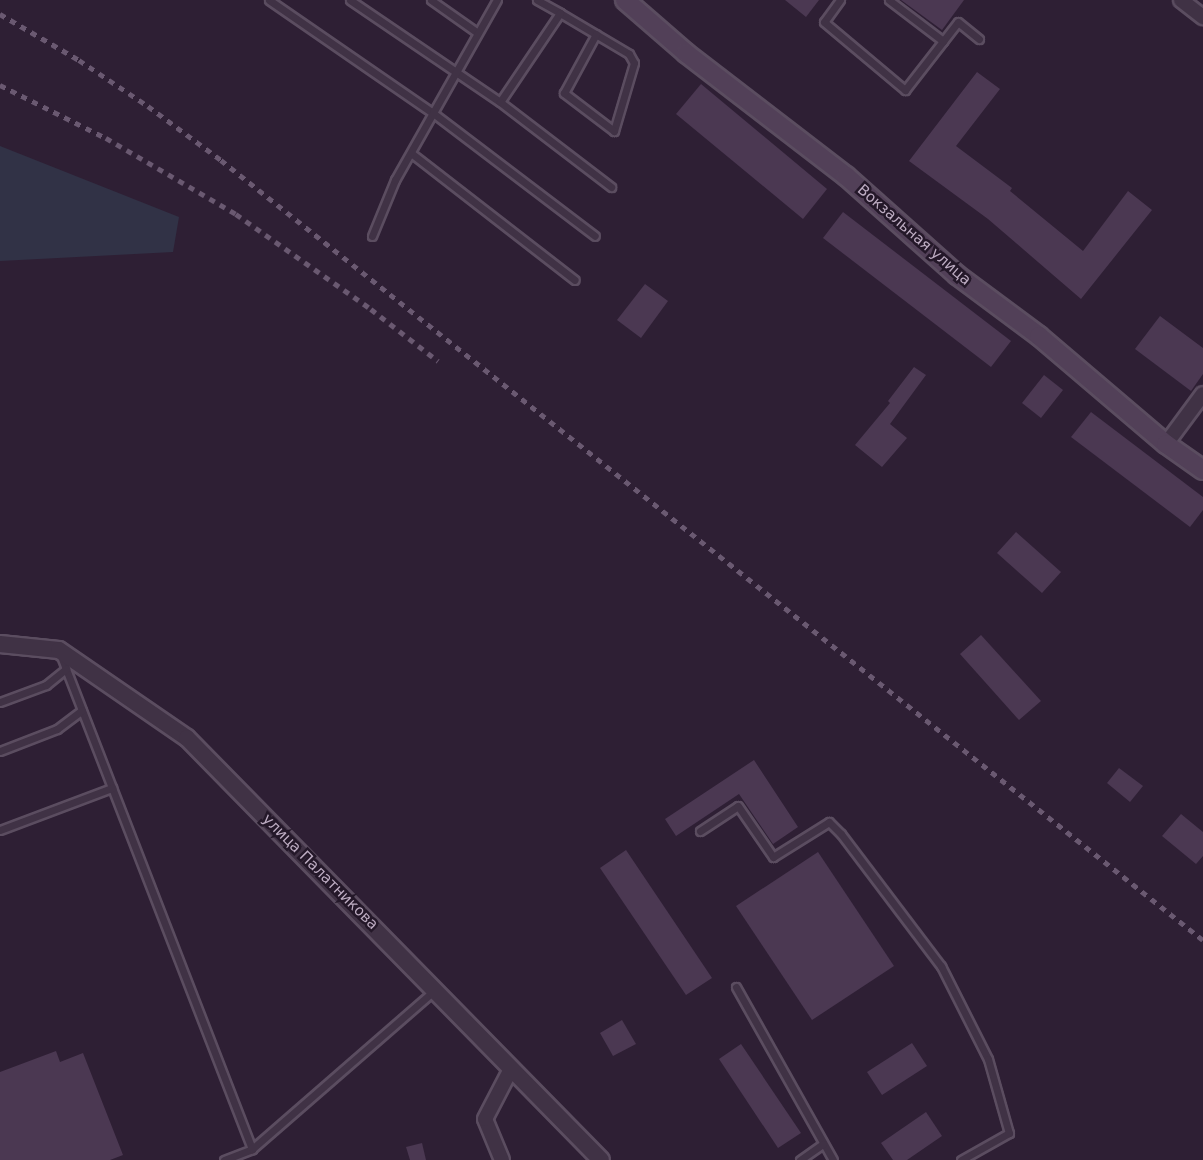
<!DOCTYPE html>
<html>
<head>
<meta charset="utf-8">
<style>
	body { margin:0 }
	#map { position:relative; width:1203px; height:1160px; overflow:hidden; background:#2e1f34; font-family:"DejaVu Sans",sans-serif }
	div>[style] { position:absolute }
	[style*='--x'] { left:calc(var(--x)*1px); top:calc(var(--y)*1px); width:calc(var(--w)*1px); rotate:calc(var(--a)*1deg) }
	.green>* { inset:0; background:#313246 }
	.building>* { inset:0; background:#4b3852 }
	.roads { filter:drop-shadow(2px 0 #5b4d60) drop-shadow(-2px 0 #5b4d60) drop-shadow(0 2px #5b4d60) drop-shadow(0 -2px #5b4d60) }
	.service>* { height:7px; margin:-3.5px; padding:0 3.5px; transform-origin:3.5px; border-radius:3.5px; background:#403245 }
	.minor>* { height:14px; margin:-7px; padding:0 7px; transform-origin:7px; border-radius:7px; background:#403245 }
	.tertiary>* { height:16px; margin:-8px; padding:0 8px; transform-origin:8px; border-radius:8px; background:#403245 }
	.secondary>* { height:18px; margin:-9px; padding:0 9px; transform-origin:9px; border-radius:9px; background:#524058 }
	.rail>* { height:4.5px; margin-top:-2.25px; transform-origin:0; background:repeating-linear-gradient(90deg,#6a5971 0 6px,transparent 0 12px) }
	span { translate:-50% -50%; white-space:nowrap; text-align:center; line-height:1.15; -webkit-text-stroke:5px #241829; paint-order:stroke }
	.street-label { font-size:15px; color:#bdacc2 }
</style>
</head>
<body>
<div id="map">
	<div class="green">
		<div style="clip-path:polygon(0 146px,179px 217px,173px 252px,0 261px)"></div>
	</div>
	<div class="building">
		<div style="clip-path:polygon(785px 0,819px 0,806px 17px)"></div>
		<div style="clip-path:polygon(901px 0,964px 0,942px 30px)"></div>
		<div style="clip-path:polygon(977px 72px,1000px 89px,956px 146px,1012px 188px,1010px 191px,1083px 251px,1128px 191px,1152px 210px,1081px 299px,988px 219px,909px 161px)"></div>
		<div style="clip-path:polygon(701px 84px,827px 189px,803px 219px,676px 114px)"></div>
		<div style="clip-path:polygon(843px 212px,1011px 341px,991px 367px,823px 238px)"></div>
		<div style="clip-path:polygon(645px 284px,668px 301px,641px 338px,617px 320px)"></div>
		<div style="clip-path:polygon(1160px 316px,1203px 348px,1203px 374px,1191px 391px,1135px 349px)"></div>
		<div style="clip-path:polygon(914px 367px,926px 375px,890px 424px,907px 438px,882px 467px,855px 445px,890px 403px,888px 401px)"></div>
		<div style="clip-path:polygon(1044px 375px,1063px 390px,1041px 418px,1022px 403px)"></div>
		<div style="clip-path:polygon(1091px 412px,1203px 497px,1203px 510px,1190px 527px,1071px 437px)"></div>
		<div style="clip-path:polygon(1016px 532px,1061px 572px,1042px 593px,997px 553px)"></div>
		<div style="clip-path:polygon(981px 635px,1041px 701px,1019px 720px,960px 654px)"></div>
		<div style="clip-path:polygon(754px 760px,798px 827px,773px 844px,739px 794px,676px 836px,665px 819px)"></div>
		<div style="clip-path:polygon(1119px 768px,1143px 786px,1130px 802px,1107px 783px)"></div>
		<div style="clip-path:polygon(1181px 814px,1203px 832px,1203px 856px,1196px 864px,1162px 836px)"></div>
		<div style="clip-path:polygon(626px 850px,712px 978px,686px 995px,600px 868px)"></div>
		<div style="clip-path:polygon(818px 852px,894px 966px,812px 1020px,736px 906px)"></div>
		<div style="clip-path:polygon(622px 1020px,636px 1044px,613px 1056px,600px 1033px)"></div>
		<div style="clip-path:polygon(912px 1043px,927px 1066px,882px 1095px,867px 1072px)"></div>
		<div style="clip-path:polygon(741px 1044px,801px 1133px,778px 1148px,719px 1059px)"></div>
		<div style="clip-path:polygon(56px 1051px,60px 1062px,83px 1053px,123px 1155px,110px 1160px,0 1160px,0 1072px)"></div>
		<div style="clip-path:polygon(926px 1112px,942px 1136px,907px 1160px,893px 1160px,881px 1143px)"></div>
		<div style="clip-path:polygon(422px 1143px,426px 1160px,410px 1160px,406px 1147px)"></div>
	</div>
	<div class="roads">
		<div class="service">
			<div style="--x:269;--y:0;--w:199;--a:34.6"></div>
			<div style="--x:433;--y:113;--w:203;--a:37.2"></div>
			<div style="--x:350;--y:0;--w:181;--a:34.2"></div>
			<div style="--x:431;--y:0;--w:57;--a:35.1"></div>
			<div style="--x:537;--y:0;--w:26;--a:29"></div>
			<div style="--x:560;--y:13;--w:80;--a:30.7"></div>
			<div style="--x:629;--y:54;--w:10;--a:61"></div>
			<div style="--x:634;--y:63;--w:71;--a:106.4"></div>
			<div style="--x:614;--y:131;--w:63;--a:-142.8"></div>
			<div style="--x:564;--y:93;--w:67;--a:-61.5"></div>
			<div style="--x:840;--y:0;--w:27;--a:126"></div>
			<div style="--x:824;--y:22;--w:106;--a:40"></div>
			<div style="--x:905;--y:90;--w:86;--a:-52.1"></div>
			<div style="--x:958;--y:22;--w:27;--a:39"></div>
			<div style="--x:889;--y:0;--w:68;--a:37.2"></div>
			<div style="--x:560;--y:13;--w:107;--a:124"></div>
			<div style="--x:500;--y:102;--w:140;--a:37.4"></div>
			<div style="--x:411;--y:153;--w:207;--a:37.8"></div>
			<div style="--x:372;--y:236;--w:61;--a:-67.7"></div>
			<div style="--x:395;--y:180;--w:207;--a:-60.5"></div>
			<div style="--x:61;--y:656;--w:529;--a:68.82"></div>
			<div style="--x:0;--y:702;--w:49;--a:-20.3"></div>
			<div style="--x:46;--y:685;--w:26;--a:-39"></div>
			<div style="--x:0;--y:751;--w:61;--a:-21.1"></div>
			<div style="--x:57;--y:729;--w:31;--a:-37"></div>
			<div style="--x:0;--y:830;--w:120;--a:-20.6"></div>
			<div style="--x:700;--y:831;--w:45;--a:-33.3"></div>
			<div style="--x:738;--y:806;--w:62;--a:55.5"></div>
			<div style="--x:773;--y:857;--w:66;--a:-32"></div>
			<div style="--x:829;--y:822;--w:17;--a:45"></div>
			<div style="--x:841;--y:834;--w:166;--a:52.9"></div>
			<div style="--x:941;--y:966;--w:104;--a:63.2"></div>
			<div style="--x:988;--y:1059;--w:77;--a:74.2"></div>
			<div style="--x:1009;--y:1133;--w:55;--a:150.6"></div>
			<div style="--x:736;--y:987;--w:198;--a:60.7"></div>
			<div style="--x:224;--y:1160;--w:30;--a:-21"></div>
			<div style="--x:252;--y:1149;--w:242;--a:-41"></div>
			<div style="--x:800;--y:1160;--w:28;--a:-35"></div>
		</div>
		<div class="minor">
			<div style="--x:1181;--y:0;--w:28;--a:38"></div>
			<div style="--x:1166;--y:444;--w:62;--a:-53.5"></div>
			<div style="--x:502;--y:1160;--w:44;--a:-112.5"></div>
			<div style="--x:485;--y:1119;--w:56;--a:-62.5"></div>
		</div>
		<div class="tertiary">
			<div style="--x:0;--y:644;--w:59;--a:5.8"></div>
			<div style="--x:59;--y:650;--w:155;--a:34.5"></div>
			<div style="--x:187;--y:738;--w:591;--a:45.55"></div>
		</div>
		<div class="secondary">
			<div style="--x:625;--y:0;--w:81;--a:41"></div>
			<div style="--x:686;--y:53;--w:202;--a:37.6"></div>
			<div style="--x:846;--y:176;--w:149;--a:41.7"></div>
			<div style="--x:957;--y:275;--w:102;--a:36.6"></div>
			<div style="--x:1039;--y:336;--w:167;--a:40.4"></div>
			<div style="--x:1166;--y:444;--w:45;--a:35.1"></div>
		</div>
	</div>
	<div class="rail">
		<div style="--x:0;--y:14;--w:91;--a:30.2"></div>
		<div style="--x:79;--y:60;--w:83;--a:33.7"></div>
		<div style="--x:148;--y:106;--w:91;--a:36.5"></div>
		<div style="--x:221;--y:160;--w:1254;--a:38.46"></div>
		<div style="--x:0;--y:85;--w:119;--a:26.6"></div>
		<div style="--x:106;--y:138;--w:151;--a:30.3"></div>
		<div style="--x:236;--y:214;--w:165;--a:35.1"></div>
		<div style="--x:371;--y:309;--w:85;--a:37.8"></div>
	</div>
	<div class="street-label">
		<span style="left:914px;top:235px;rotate:41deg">Вокзальная улица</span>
		<span style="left:320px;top:872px;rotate:45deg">улица Палатникова</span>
	</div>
</div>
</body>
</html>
